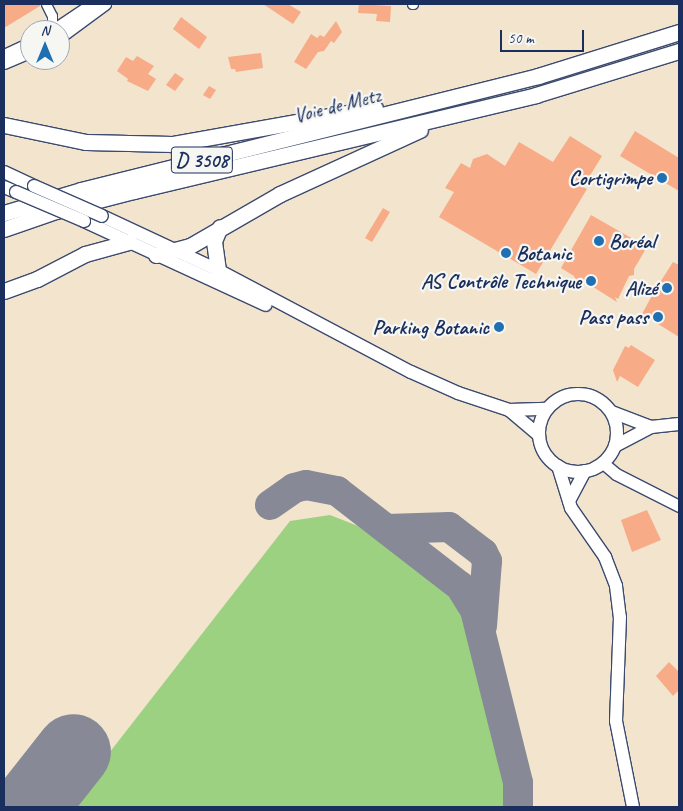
<!DOCTYPE html>
<html>
<head>
<meta charset="utf-8">
<style>
	body { margin:0 }
	#map { position:relative; width:683px; height:811px; overflow:hidden; background:#f3e4ce; font-family:Caveat,sans-serif }
	div>[style] { position:absolute }
	[style*='--x'] { left:calc(var(--x)*1px); top:calc(var(--y)*1px); width:calc(var(--w)*1px); rotate:calc(var(--a)*1deg) }
	.green>* { inset:0; background:#9cd182 }
	.taxiway>* { height:30px; margin:-15px; padding:0 15px; transform-origin:15px; border-radius:15px; background:#878a96 }
	.runway>* { height:75px; margin:-37.5px; padding:0 37.5px; transform-origin:37.5px; border-radius:37.5px; background:#878a96 }
	.building>* { inset:0; background:#f8ab87 }
	.roads { filter:drop-shadow(1px 0 #3b4a6f) drop-shadow(-1px 0 #3b4a6f) drop-shadow(0 1px #3b4a6f) drop-shadow(0 -1px #3b4a6f) }
	.minor>* { height:9px; margin:-4.5px; padding:0 4.5px; transform-origin:4.5px; border-radius:4.5px; background:#fff }
	.tertiary>* { height:11px; margin:-5.5px; padding:0 5.5px; transform-origin:5.5px; border-radius:5.5px; background:#fff }
	.secondary>* { height:12px; margin:-6px; padding:0 6px; transform-origin:6px; border-radius:6px; background:#fff }
	.secondary>.ring { margin:-6px; padding:0; box-sizing:content-box; background:none; border:12px solid #fff; border-radius:50% }
	.trunk>* { height:15px; margin:-7.5px; padding:0 7.5px; transform-origin:7.5px; border-radius:7.5px; background:#fff }
	.bridges { filter:drop-shadow(1px 0 #3b4a6f) drop-shadow(-1px 0 #3b4a6f) drop-shadow(0 1px #3b4a6f) drop-shadow(0 -1px #3b4a6f) }
	.secondary-bridge>* { height:12px; margin:-6px; padding:0 6px; transform-origin:6px; border-radius:6px; background:#fff }
	.dots>* { width:14px; height:14px; translate:-50% -50%; box-sizing:border-box; border:2px solid #f6f6f2; border-radius:50% }
	span { translate:-50% -50%; white-space:nowrap; text-align:center; line-height:1.15; -webkit-text-stroke:4.5px #f6f6f2; paint-order:stroke }
	.shield-label span { padding:1px 4px; background:#f6f6f2; border:1px solid; border-radius:4px; -webkit-text-stroke-width:0 }
	.shield-label { font-size:20px; color:#1b2f5e; font-weight:700 }
	.street-label { font-size:21px; color:#1b2f5e }
	.poi-label { font-size:21px; color:#1b2f5e; font-weight:700 }
	.right { translate:-100% -50%; text-align:right }
	.left { translate:0 -50%; text-align:left }
	.frame { position:absolute; inset:0; border:5px solid #1b2f5e; pointer-events:none }
	.north { position:absolute; left:20px; top:20px; width:50px; height:50px; box-sizing:border-box; background:#f6f6f2; border:1px solid #9ea6b7; border-radius:50%; rotate:0deg; font-size:14px; font-weight:700; line-height:20px; text-align:center; color:#1b2f5e }
	.north::after { content:''; display:block; margin:auto; width:18px; height:22px; background:#1f6fb2; clip-path:polygon(50% 0,100% 100%,50% 72%,0 100%) }
	.scale { position:absolute; left:500px; top:30px; width:84px; height:22px; box-sizing:border-box; border:2px solid #1b2f5e; border-top:0; padding-left:6px; font-size:15px; line-height:18px; white-space:nowrap; color:#1b2f5e; -webkit-text-stroke:4px #f6f6f2; paint-order:stroke }
</style>
</head>
<body>
<div id="map">
	<div class="green">
		<div style="clip-path:polygon(330px 515px,358px 526px,437px 583px,456px 605px,469px 633px,505px 786px,505px 807px,67px 807px,290px 521px)"></div>
	</div>
	<div class="taxiway">
		<div style="--x:270;--y:505;--w:29;--a:-35"></div>
		<div style="--x:294;--y:488;--w:12;--a:-14"></div>
		<div style="--x:306;--y:485;--w:32;--a:11"></div>
		<div style="--x:337;--y:491;--w:155;--a:37.7"></div>
		<div style="--x:460;--y:586;--w:28;--a:58"></div>
		<div style="--x:475;--y:610;--w:178;--a:76"></div>
		<div style="--x:518;--y:783;--w:24;--a:90"></div>
		<div style="--x:387;--y:529;--w:62;--a:-1.8"></div>
		<div style="--x:449;--y:527;--w:43;--a:37.4"></div>
		<div style="--x:483;--y:553;--w:9;--a:63"></div>
		<div style="--x:487;--y:561;--w:65;--a:94.4"></div>
	</div>
	<div class="runway">
		<div style="--x:29;--y:807;--w:71;--a:-51.8"></div>
	</div>
	<div class="building">
		<div style="clip-path:polygon(4px 4px,40px 4px,40px 6px,4px 28px)"></div>
		<div style="clip-path:polygon(263px 4px,288px 4px,301px 12px,293px 24px)"></div>
		<div style="clip-path:polygon(359px 4px,391px 6px,390px 22px,376px 21px,377px 14px,358px 13px)"></div>
		<div style="clip-path:polygon(181px 17px,207px 37px,199px 49px,173px 29px)"></div>
		<div style="clip-path:polygon(336px 21px,342px 32px,334px 43px,331px 41px,324px 51px,318px 52px,306px 69px,294px 62px,311px 34px,317px 38px,320px 35px,324px 37px)"></div>
		<div style="clip-path:polygon(261px 53px,263px 68px,236px 72px,235px 69px,231px 69px,228px 57px)"></div>
		<div style="clip-path:polygon(137px 56px,154px 66px,148px 74px,156px 79px,148px 91px,127px 81px,128px 79px,117px 71px,126px 57px,133px 61px)"></div>
		<div style="clip-path:polygon(175px 73px,184px 79px,175px 91px,166px 85px)"></div>
		<div style="clip-path:polygon(209px 86px,216px 90px,210px 99px,203px 95px)"></div>
		<div style="clip-path:polygon(635px 131px,679px 158px,679px 191px,620px 156px)"></div>
		<div style="clip-path:polygon(570px 136px,602px 156px,583px 187px,587px 189px,536px 274px,439px 217px,454px 192px,445px 188px,461px 163px,470px 168px,473px 159px,487px 154px,505px 166px,519px 142px,553px 162px)"></div>
		<div style="clip-path:polygon(383px 208px,390px 212px,372px 242px,365px 238px)"></div>
		<div style="clip-path:polygon(591px 215px,647px 247px,634px 269px,634px 275px,629px 276px,618px 299px,615px 297px,617px 302px,582px 280px,576px 281px,574px 276px,561px 268px)"></div>
		<div style="clip-path:polygon(673px 262px,679px 265px,679px 337px,642px 314px,655px 290px,654px 285px,659px 284px)"></div>
		<div style="clip-path:polygon(631px 345px,655px 360px,638px 387px,620px 376px,617px 382px,613px 370px,625px 346px,629px 348px)"></div>
		<div style="clip-path:polygon(647px 510px,661px 540px,632px 552px,621px 520px)"></div>
		<div style="clip-path:polygon(669px 662px,679px 672px,679px 690px,673px 696px,656px 676px)"></div>
	</div>
	<div class="roads">
		<div class="minor">
			<div style="--x:46;--y:4;--w:13;--a:63"></div>
			<div style="--x:52;--y:16;--w:14;--a:90"></div>
			<div style="--x:412;--y:4;--w:1;--a:0"></div>
		</div>
		<div class="tertiary">
			<div style="--x:53;--y:30;--w:47;--a:-33.7"></div>
			<div style="--x:60;--y:37;--w:56;--a:-36.3"></div>
			<div style="--x:4;--y:55;--w:29;--a:-25"></div>
			<div style="--x:4;--y:63;--w:28;--a:-23"></div>
			<div style="--x:603;--y:463;--w:17;--a:40"></div>
			<div style="--x:616;--y:474;--w:71;--a:26.9"></div>
		</div>
		<div class="secondary">
			<div style="--x:4;--y:172;--w:33;--a:25"></div>
			<div style="--x:4;--y:187;--w:13;--a:23"></div>
			<div style="--x:102;--y:216;--w:128;--a:25"></div>
			<div style="--x:218;--y:270;--w:218;--a:27.9"></div>
			<div style="--x:411;--y:372;--w:51;--a:24.1"></div>
			<div style="--x:458;--y:393;--w:54;--a:18.4"></div>
			<div style="--x:509;--y:410;--w:39;--a:40"></div>
			<div style="--x:84;--y:221;--w:200;--a:24.8"></div>
			<div class="ring" style="left:539px;top:394px;width:66px;height:66px"></div>
			<div style="--x:509;--y:410;--w:38;--a:-2"></div>
			<div style="--x:612;--y:412;--w:42;--a:21"></div>
			<div style="--x:615;--y:446;--w:41;--a:-27.8"></div>
			<div style="--x:651;--y:427;--w:28;--a:-6"></div>
			<div style="--x:558;--y:466;--w:44;--a:72.8"></div>
			<div style="--x:571;--y:508;--w:60;--a:55.2"></div>
			<div style="--x:605;--y:557;--w:31;--a:69"></div>
			<div style="--x:616;--y:586;--w:31;--a:83"></div>
			<div style="--x:620;--y:617;--w:104;--a:92.2"></div>
			<div style="--x:616;--y:721;--w:88;--a:78.8"></div>
			<div style="--x:569;--y:501;--w:34;--a:-62"></div>
		</div>
		<div class="trunk">
			<div style="--x:4;--y:125;--w:84;--a:11.7"></div>
			<div style="--x:86;--y:142;--w:86;--a:1.3"></div>
			<div style="--x:172;--y:144;--w:206;--a:-10.1"></div>
			<div style="--x:4;--y:213;--w:80;--a:-16.6"></div>
			<div style="--x:81;--y:190;--w:471;--a:-14"></div>
			<div style="--x:538;--y:76;--w:148;--a:-17.3"></div>
			<div style="--x:4;--y:229;--w:55;--a:-19.1"></div>
			<div style="--x:56;--y:211;--w:81;--a:-14.4"></div>
			<div style="--x:134;--y:191;--w:413;--a:-13.4"></div>
			<div style="--x:536;--y:95;--w:150;--a:-17.1"></div>
			<div style="--x:156;--y:255;--w:35;--a:-15"></div>
			<div style="--x:190;--y:246;--w:104;--a:-30"></div>
			<div style="--x:280;--y:194;--w:154;--a:-24.6"></div>
			<div style="--x:218;--y:270;--w:29;--a:-98"></div>
			<div style="--x:214;--y:241;--w:15;--a:-67"></div>
			<div style="--x:4;--y:291;--w:35;--a:-20"></div>
			<div style="--x:37;--y:279;--w:54;--a:-27.5"></div>
			<div style="--x:85;--y:254;--w:46;--a:-15.3"></div>
		</div>
	</div>
	<div class="bridges">
		<div class="secondary-bridge">
			<div style="--x:34;--y:186;--w:74;--a:23.8"></div>
			<div style="--x:16;--y:192;--w:74;--a:23.1"></div>
		</div>
	</div>
	<div class="dots">
		<div style="left:662px;top:178px;background:#1f6fb2"></div>
		<div style="left:599px;top:241px;background:#1f6fb2"></div>
		<div style="left:506px;top:253px;background:#1f6fb2"></div>
		<div style="left:591px;top:281px;background:#1f6fb2"></div>
		<div style="left:667px;top:288px;background:#1f6fb2"></div>
		<div style="left:658px;top:317px;background:#1f6fb2"></div>
		<div style="left:499px;top:327px;background:#1f6fb2"></div>
	</div>
	<div class="shield-label">
		<span style="left:202px;top:160px">D 3508</span>
	</div>
	<div class="street-label">
		<span style="left:337px;top:105px;rotate:-14deg">Voie de Metz</span>
	</div>
	<div class="poi-label">
		<span class="right" style="left:652px;top:178px">Cortigrimpe</span>
		<span class="left" style="left:609px;top:241px">Boréal</span>
		<span class="left" style="left:516px;top:253px">Botanic</span>
		<span class="right" style="left:581px;top:281px">AS Contrôle Technique</span>
		<span class="right" style="left:657px;top:288px">Alizé</span>
		<span class="right" style="left:648px;top:317px">Pass pass</span>
		<span class="right" style="left:489px;top:327px">Parking Botanic</span>
	</div>
	<div class="frame"></div>
	<div class="north">N</div>
	<div class="scale">50 m</div>
</div>
</body>
</html>
